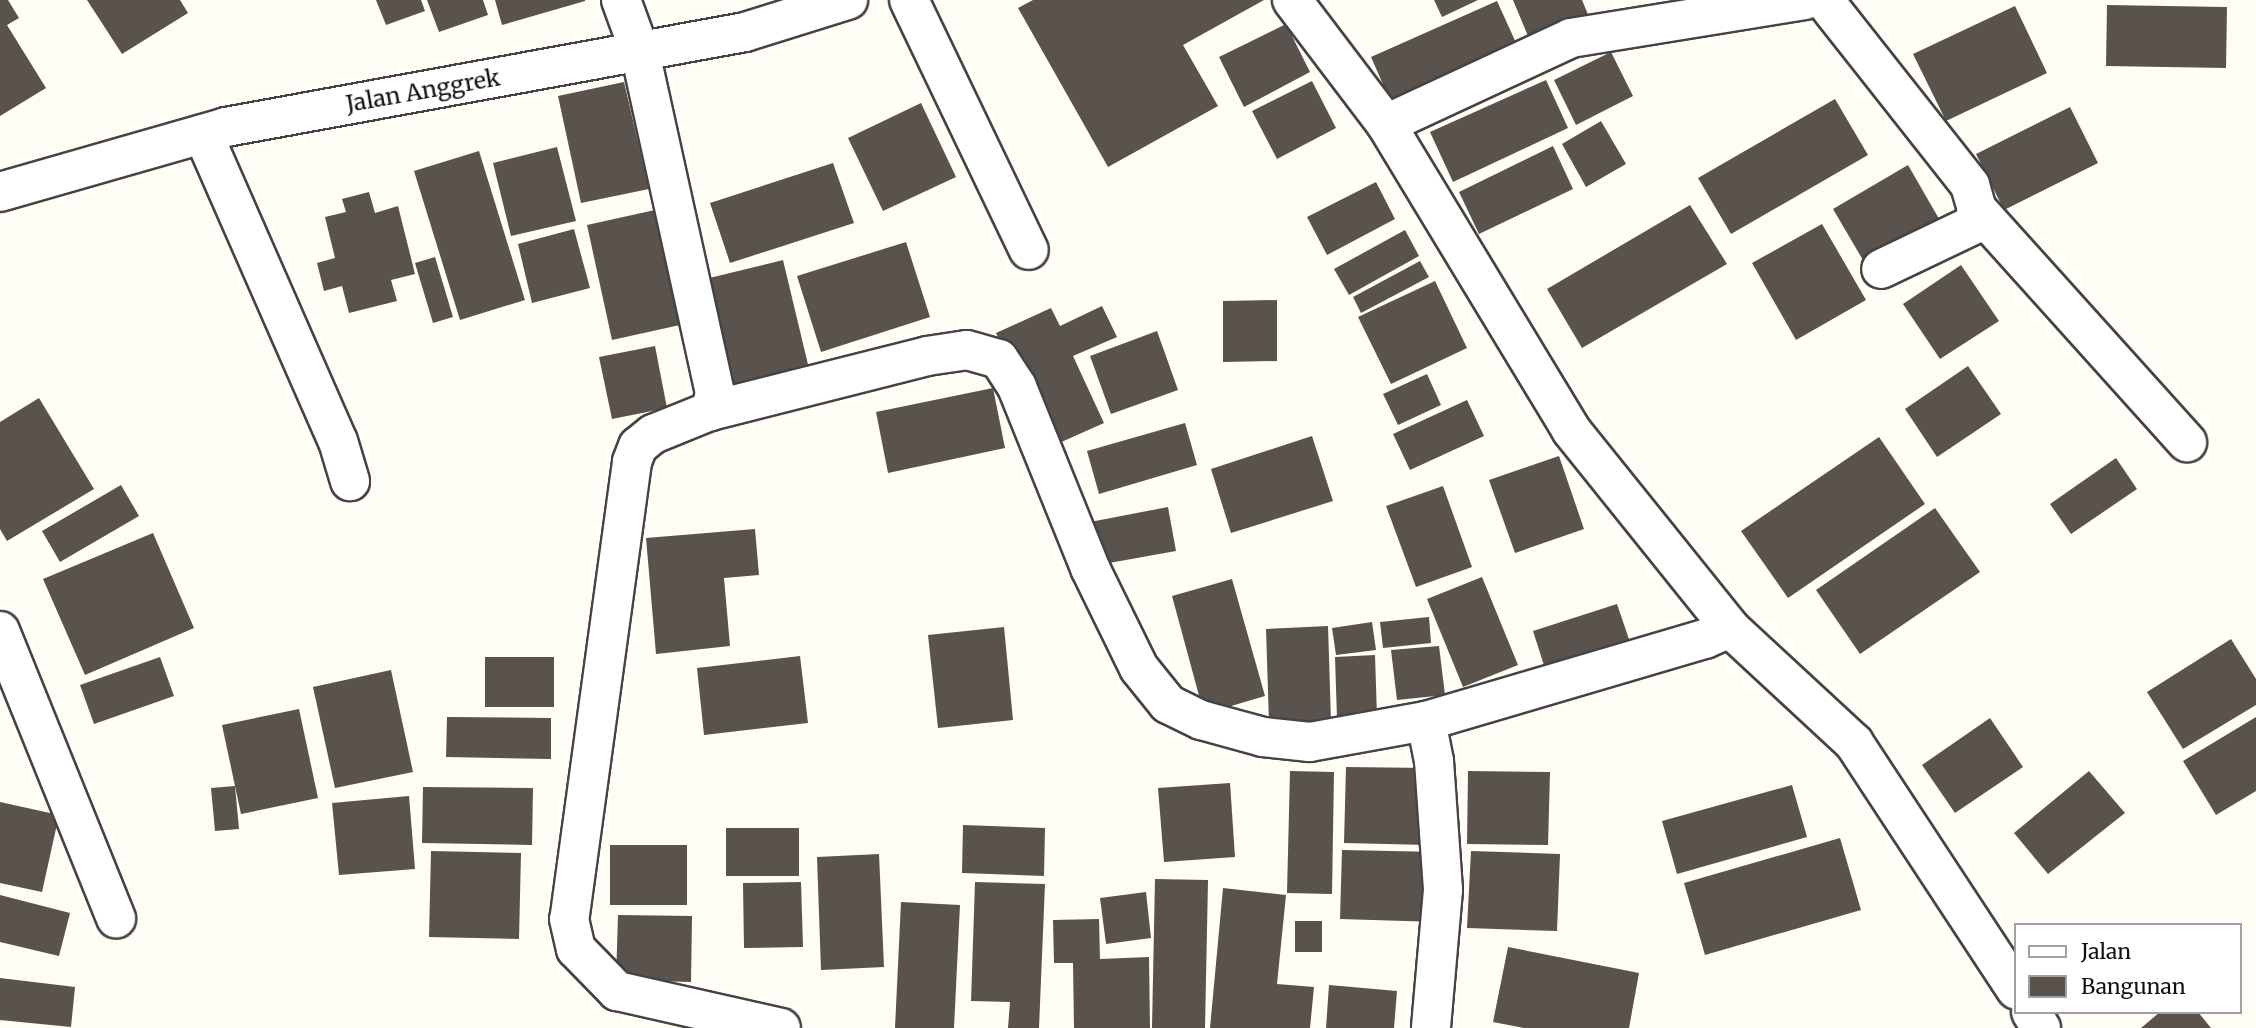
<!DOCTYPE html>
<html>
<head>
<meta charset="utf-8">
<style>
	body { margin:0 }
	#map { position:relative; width:2256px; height:1028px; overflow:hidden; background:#fffdf5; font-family:Merriweather,serif }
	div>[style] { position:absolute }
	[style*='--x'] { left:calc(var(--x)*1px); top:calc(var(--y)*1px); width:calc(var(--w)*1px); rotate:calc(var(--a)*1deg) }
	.building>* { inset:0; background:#5a524d }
	.roads { filter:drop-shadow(2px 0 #444) drop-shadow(-2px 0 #444) drop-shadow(0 2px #444) drop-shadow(0 -2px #444) }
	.street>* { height:38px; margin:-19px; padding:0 19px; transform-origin:19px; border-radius:19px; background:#fff }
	span { translate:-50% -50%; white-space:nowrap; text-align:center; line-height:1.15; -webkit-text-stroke:7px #fff; paint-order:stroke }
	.street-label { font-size:23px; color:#111 }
	.legend { position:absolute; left:2014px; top:923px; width:228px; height:91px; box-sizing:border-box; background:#fff; border:2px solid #a0a0a0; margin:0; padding:9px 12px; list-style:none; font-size:21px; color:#111 }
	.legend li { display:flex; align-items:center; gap:14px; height:35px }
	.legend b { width:35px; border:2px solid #a0a0a0 }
</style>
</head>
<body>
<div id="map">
	<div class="building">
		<div style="clip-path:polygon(0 0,8px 0,19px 18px,7px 25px,46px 88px,0 116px)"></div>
		<div style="clip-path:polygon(87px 0,180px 0,188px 13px,122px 54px)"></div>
		<div style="clip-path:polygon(376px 0,421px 0,425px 11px,386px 25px)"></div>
		<div style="clip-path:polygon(427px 0,483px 0,488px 15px,439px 32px)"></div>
		<div style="clip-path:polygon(495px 0,585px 0,585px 1px,502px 25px)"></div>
		<div style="clip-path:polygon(1033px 0,1264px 0,1183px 45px,1218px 106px,1108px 167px,1018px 8px)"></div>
		<div style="clip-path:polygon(1434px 0,1478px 0,1442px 17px)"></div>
		<div style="clip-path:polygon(1513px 0,1582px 0,1592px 24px,1533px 48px)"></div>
		<div style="clip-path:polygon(1497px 1px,1522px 56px,1395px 112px,1371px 57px)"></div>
		<div style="clip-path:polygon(2107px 5px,2227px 7px,2226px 68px,2106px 66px)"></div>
		<div style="clip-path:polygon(2015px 6px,2047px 73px,1946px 121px,1913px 54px)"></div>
		<div style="clip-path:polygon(1286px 24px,1310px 72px,1244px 107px,1219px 57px)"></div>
		<div style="clip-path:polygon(1611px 52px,1633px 96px,1576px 125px,1554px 80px)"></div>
		<div style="clip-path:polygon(1546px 80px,1568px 128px,1453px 182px,1430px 132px)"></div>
		<div style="clip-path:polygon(1312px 81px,1336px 128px,1277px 159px,1252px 111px)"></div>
		<div style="clip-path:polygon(624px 82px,649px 189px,581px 203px,558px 96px)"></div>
		<div style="clip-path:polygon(1835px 99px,1868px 155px,1731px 234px,1698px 178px)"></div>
		<div style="clip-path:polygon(921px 103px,956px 177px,883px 211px,848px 138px)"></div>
		<div style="clip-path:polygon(2070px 107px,2098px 163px,2004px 210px,1976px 154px)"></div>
		<div style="clip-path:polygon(1601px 121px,1626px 164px,1586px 187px,1562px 144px)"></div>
		<div style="clip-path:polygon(1553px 146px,1573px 189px,1479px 234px,1459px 192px)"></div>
		<div style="clip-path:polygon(557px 147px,576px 221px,511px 236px,493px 163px)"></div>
		<div style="clip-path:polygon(479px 151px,525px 300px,460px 320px,414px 171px)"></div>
		<div style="clip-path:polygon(833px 163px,854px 223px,730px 263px,710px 203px)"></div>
		<div style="clip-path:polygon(1908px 165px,1942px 224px,1867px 267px,1833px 209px)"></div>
		<div style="clip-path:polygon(1376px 182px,1395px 219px,1327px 255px,1307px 217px)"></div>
		<div style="clip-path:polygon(369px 192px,375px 213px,398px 206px,415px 274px,391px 280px,397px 301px,349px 313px,342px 286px,324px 291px,317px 263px,335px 258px,325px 217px,346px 212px,342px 199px)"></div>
		<div style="clip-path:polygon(1690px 205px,1727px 264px,1582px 348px,1547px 289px)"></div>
		<div style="clip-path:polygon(655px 210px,680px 325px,612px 340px,587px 225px)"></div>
		<div style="clip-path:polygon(1822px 224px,1866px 300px,1796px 340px,1752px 263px)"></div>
		<div style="clip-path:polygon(574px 229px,590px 288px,532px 303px,518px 244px)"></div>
		<div style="clip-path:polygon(1405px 230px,1419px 256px,1349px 295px,1334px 269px)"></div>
		<div style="clip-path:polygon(906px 242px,930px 317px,821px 352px,797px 276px)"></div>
		<div style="clip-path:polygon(435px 257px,453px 317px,433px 323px,415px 263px)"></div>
		<div style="clip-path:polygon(783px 260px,811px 377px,726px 398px,697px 281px)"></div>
		<div style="clip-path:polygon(1420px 261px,1429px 277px,1361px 313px,1353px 297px)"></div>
		<div style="clip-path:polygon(1961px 265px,1999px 321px,1940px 359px,1903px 304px)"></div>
		<div style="clip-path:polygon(1435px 281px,1467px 348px,1391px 384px,1358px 317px)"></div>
		<div style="clip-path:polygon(1277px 300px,1277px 361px,1223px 362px,1223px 301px)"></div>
		<div style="clip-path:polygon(1102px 306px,1117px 337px,1073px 356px,1104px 423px,1048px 448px,996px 333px,1051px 308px,1060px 326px)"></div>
		<div style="clip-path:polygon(1157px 331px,1178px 390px,1111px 414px,1090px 356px)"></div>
		<div style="clip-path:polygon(655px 346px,667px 408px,612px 419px,599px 357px)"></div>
		<div style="clip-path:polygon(1968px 366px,2001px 414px,1937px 457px,1905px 409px)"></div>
		<div style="clip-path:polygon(1427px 374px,1441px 405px,1398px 425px,1383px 394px)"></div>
		<div style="clip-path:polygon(993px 388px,1005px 448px,888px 473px,876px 412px)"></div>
		<div style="clip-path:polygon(39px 398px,94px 489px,7px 541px,0 529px,0 422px)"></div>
		<div style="clip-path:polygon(1467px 400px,1484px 436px,1410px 470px,1393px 434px)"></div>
		<div style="clip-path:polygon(1185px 423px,1197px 465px,1099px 494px,1087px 451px)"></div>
		<div style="clip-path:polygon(1312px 436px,1333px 501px,1231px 533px,1211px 469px)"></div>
		<div style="clip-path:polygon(1879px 437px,1925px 504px,1788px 598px,1741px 531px)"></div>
		<div style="clip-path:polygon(1559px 456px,1584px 529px,1515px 553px,1489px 480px)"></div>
		<div style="clip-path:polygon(2116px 458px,2137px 489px,2071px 534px,2050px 504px)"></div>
		<div style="clip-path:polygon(121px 485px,139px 516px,60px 562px,42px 531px)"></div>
		<div style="clip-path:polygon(1443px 486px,1472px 567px,1416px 587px,1386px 506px)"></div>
		<div style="clip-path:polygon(1168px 507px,1176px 551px,1098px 565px,1090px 522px)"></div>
		<div style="clip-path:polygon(1935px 508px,1980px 572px,1860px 654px,1816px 590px)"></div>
		<div style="clip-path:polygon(755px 529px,759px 575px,724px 578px,730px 646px,656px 654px,646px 538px)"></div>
		<div style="clip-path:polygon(153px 533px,194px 628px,85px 675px,43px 579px)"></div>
		<div style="clip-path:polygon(1482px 577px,1518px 665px,1463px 687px,1427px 599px)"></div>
		<div style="clip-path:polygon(1232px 579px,1265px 696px,1204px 714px,1172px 596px)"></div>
		<div style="clip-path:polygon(1617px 604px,1635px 657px,1550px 684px,1533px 631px)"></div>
		<div style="clip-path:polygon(1429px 617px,1431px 643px,1383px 648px,1380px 622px)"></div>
		<div style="clip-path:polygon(1372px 622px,1376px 650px,1336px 655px,1332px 628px)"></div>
		<div style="clip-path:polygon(1328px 626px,1331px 721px,1269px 723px,1266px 629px)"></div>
		<div style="clip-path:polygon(1004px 627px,1013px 720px,938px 728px,928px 635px)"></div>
		<div style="clip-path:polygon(2231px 639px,2256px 679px,2256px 705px,2183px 749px,2147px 692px)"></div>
		<div style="clip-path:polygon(1439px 646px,1445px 695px,1397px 700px,1391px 650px)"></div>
		<div style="clip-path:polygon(1375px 655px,1377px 717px,1337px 718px,1335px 657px)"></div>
		<div style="clip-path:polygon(800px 656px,808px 723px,704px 735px,697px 668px)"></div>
		<div style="clip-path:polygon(160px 657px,174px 696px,94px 724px,80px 685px)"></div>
		<div style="clip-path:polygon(485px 657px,554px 657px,554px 707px,485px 707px)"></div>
		<div style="clip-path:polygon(391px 670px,413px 772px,335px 788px,313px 687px)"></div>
		<div style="clip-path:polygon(299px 709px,318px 798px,241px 814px,222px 725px)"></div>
		<div style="clip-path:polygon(447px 717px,551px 718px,551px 759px,446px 757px)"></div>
		<div style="clip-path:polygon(2256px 717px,2256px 791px,2216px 815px,2183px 761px)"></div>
		<div style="clip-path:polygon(1990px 718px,2023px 767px,1955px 813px,1922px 765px)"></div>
		<div style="clip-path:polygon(1346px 767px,1430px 768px,1428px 845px,1344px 843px)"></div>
		<div style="clip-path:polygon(1290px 771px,1334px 772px,1332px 894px,1287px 893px)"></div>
		<div style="clip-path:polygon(1468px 771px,1550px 772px,1548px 845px,1467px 844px)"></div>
		<div style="clip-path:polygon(2089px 771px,2125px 813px,2048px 874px,2014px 833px)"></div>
		<div style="clip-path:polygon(1230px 783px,1235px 857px,1164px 862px,1158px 788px)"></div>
		<div style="clip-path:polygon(1792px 785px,1807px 837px,1677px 874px,1662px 821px)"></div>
		<div style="clip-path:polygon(235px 786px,239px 829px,215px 831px,211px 788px)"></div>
		<div style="clip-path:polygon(423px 787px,533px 788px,532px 845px,422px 843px)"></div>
		<div style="clip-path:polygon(409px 796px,415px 869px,339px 875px,332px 803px)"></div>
		<div style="clip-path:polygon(0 802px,59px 815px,42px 892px,0 883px)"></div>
		<div style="clip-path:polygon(963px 825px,1045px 828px,1044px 876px,962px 873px)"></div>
		<div style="clip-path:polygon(726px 828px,799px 828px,799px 876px,726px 876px)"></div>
		<div style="clip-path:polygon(1840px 838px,1861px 910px,1705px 955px,1684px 883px)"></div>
		<div style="clip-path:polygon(610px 845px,687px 845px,687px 905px,610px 905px)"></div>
		<div style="clip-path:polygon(1342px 850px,1439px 852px,1437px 922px,1340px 919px)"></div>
		<div style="clip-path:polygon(431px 851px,521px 853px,519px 939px,429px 937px)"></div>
		<div style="clip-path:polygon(1471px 851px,1560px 854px,1557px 931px,1467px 928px)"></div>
		<div style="clip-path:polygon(879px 854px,884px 967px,821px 970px,817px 857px)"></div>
		<div style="clip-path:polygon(1155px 879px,1208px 880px,1205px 1028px,1152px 1028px)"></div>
		<div style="clip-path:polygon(801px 882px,803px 947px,744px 948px,743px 883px)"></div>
		<div style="clip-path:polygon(975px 882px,1045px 884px,1039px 1028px,1008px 1028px,1010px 1002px,971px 1001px)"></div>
		<div style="clip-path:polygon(1223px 888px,1286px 895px,1277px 984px,1314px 987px,1310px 1028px,1210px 1028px)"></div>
		<div style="clip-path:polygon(1146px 892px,1151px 938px,1106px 944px,1100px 898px)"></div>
		<div style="clip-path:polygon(0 895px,70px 913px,59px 956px,0 942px)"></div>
		<div style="clip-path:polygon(901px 902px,960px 905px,954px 1028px,895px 1028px)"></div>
		<div style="clip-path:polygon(618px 915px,692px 916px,691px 982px,616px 980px)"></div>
		<div style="clip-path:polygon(1099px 919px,1100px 959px,1149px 957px,1150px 1028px,1074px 1028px,1073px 963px,1054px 963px,1053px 920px)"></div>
		<div style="clip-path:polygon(1295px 921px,1322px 921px,1322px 952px,1295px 952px)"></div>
		<div style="clip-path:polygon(1508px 947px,1639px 973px,1629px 1028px,1524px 1028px,1493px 1022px)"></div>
		<div style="clip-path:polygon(0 978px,75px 987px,71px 1027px,0 1020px)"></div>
		<div style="clip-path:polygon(1329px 985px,1397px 991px,1394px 1028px,1326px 1028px)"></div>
		<div style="clip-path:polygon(2160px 1012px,2198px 1012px,2211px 1028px,2141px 1028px)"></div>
	</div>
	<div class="roads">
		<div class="street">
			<div style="--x:621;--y:0;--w:55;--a:69.9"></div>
			<div style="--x:640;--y:52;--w:350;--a:77.6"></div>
			<div style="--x:715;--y:394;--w:18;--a:106"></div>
			<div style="--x:710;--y:411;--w:61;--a:158"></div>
			<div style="--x:653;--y:434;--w:19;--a:141"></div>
			<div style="--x:638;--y:446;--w:17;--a:111"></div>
			<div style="--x:632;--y:462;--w:461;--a:97.8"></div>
			<div style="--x:569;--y:919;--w:31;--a:77"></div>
			<div style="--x:576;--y:949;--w:59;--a:45.7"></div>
			<div style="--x:617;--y:991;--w:168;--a:12.7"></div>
			<div style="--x:909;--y:0;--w:277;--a:64.4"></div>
			<div style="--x:1292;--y:0;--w:156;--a:52.8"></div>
			<div style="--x:1386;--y:124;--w:358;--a:58.8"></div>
			<div style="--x:1571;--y:430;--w:254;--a:51.2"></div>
			<div style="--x:1730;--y:628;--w:169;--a:42.8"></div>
			<div style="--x:1854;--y:743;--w:295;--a:56.7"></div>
			<div style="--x:1824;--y:0;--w:236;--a:51.7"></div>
			<div style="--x:1970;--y:185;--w:25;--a:74"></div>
			<div style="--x:1977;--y:209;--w:15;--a:98"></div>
			<div style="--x:1975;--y:224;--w:104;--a:154.4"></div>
			<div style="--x:1386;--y:124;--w:204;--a:-24.9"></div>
			<div style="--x:1571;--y:38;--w:237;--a:-9.2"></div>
			<div style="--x:203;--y:134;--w:335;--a:66.3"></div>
			<div style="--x:338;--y:441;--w:42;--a:73.3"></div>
			<div style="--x:0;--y:192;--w:235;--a:-16"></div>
			<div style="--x:226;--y:127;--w:528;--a:-10.37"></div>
			<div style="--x:745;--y:32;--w:108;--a:-17.3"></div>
			<div style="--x:1977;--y:209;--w:314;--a:48"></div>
			<div style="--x:710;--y:411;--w:224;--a:-14.2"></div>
			<div style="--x:927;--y:356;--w:40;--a:-8.5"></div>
			<div style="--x:967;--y:350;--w:33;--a:16"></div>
			<div style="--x:999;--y:359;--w:33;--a:57"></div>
			<div style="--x:1017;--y:387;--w:195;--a:68"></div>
			<div style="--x:1090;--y:568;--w:111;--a:63.9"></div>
			<div style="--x:1139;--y:668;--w:46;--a:51.1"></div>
			<div style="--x:1168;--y:704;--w:37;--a:26"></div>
			<div style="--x:1201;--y:720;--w:64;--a:15.3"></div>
			<div style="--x:1263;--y:737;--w:47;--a:6.1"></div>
			<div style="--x:1310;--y:742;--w:118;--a:-10.3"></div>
			<div style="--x:1426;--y:721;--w:291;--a:-16.4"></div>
			<div style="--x:1705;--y:639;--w:27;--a:-24"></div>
			<div style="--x:0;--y:631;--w:310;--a:68"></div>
			<div style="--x:1426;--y:721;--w:41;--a:78.7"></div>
			<div style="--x:1434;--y:761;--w:129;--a:86"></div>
			<div style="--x:1443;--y:890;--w:139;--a:95"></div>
			<div style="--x:2031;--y:1012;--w:19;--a:58"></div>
		</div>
	</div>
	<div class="street-label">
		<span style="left:423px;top:91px;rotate:-10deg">Jalan Anggrek</span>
	</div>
	<ul class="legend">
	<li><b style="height:9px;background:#fff"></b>Jalan</li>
	<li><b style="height:19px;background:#5a524d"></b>Bangunan</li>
	</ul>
</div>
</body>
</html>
